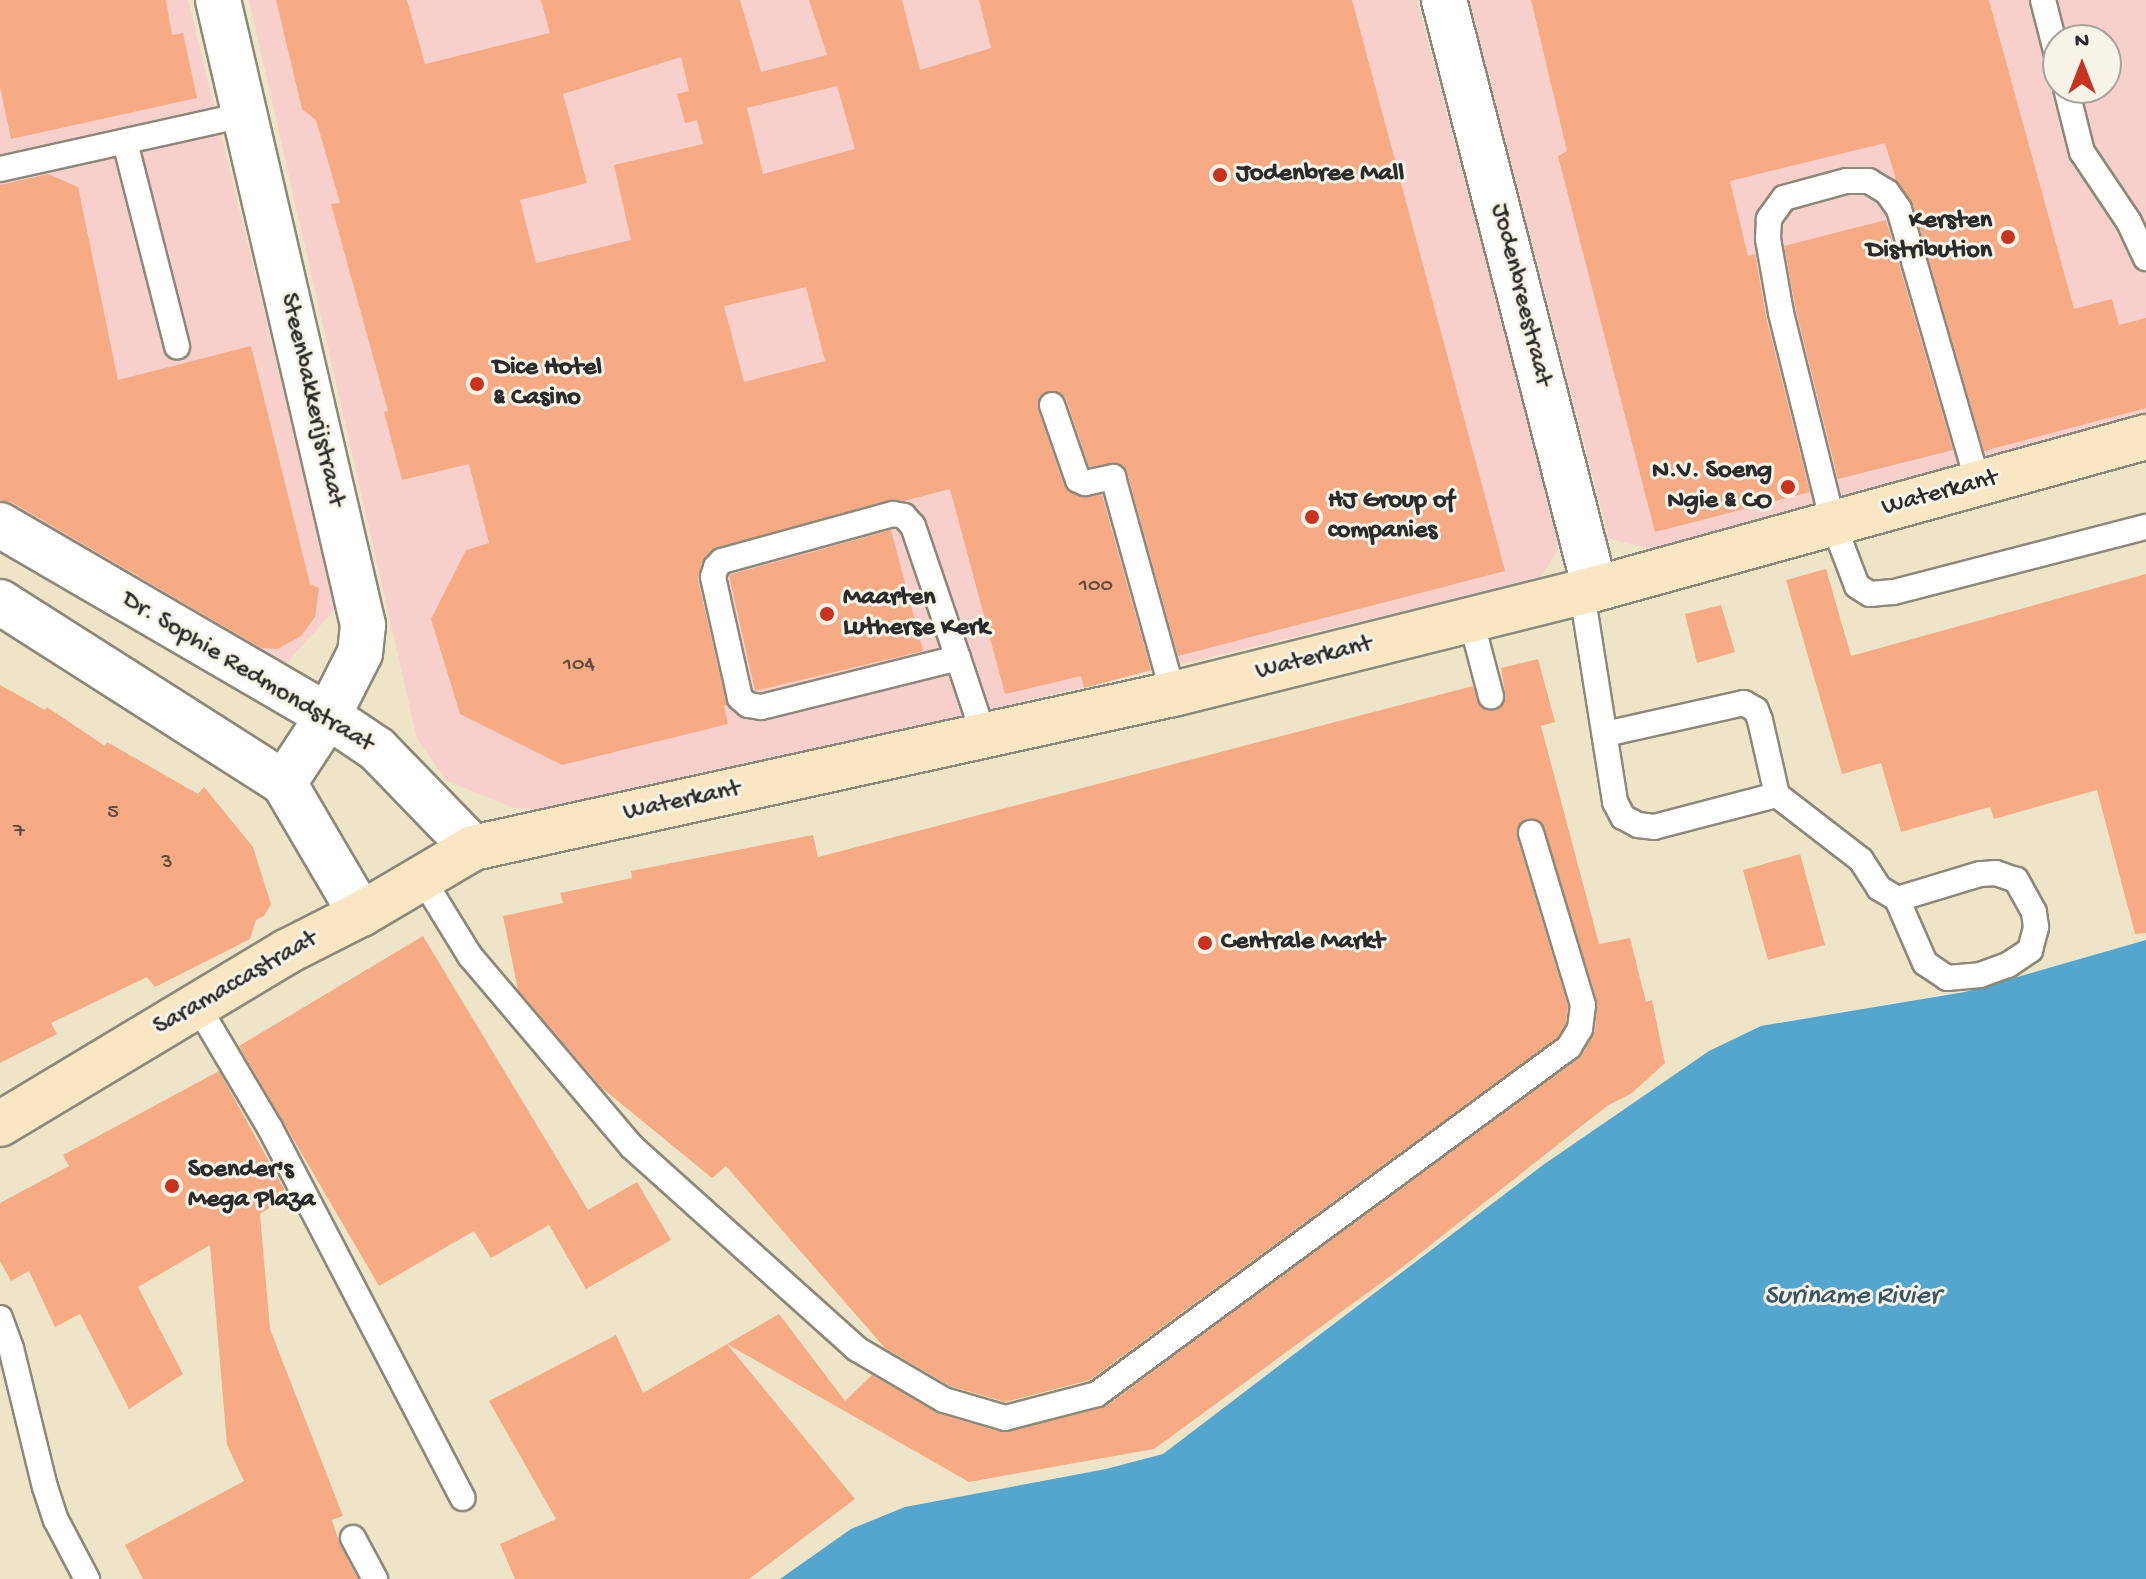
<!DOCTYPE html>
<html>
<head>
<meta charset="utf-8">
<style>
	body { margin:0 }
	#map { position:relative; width:2146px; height:1579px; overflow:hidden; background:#eee5c9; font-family:"Gochi Hand",sans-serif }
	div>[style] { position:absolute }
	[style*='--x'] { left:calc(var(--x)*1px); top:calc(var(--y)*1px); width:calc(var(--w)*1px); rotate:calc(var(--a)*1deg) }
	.built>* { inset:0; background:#f7d0cc }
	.water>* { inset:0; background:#54a6cf }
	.building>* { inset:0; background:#f6ab85 }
	.roads { filter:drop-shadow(2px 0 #8c887a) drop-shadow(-2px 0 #8c887a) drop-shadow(0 2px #8c887a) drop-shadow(0 -2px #8c887a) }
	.service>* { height:24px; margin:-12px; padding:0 12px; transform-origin:12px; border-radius:12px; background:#fff }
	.minor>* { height:44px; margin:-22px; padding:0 22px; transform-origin:22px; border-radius:22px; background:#fff }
	.tertiary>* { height:44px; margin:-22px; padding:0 22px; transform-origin:22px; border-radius:22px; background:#fff }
	.secondary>* { height:44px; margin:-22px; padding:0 22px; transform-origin:22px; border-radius:22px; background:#f9e7c3 }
	.dots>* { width:22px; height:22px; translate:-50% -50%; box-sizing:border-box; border:4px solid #f7f3e8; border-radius:50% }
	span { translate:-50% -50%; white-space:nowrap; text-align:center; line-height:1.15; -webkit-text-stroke:6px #f7f3e8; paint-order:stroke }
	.number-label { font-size:22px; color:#5e4b42 }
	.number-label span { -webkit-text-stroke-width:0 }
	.poi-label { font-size:26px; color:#2b2b2b; font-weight:700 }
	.left { translate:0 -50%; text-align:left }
	.right { translate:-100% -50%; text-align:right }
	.street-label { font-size:26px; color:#2b2b2b }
	.water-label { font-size:28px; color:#395664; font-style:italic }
	.north { position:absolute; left:2042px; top:24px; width:80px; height:80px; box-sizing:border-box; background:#f7f3e8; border:2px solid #a5a39c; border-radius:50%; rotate:0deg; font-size:22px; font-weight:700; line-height:32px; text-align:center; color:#2b2b2b }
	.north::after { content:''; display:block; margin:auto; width:28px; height:36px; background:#c8321e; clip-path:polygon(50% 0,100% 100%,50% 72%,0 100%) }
</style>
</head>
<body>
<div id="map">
	<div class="built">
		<div style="clip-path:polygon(0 0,188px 0,337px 607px,275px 676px,0 512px)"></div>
		<div style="clip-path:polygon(249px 0,1417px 0,1561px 543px,1541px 578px,565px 811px,514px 808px,447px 781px,417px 739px)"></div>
		<div style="clip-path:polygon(evenodd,1469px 0,2146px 0,2146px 418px,1651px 549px,1609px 539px,1469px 0,2058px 40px,2106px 40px,2106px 88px,2058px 88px,2058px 40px)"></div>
	</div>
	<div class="water">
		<div style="clip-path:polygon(2146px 940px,2146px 1579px,780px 1579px,851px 1529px,905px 1507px,1106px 1469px,1163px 1454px,1543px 1165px,1709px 1051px,1761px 1026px,1965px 992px)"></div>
	</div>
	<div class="building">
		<div style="clip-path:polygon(0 0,166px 0,172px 35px,183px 33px,197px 98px,11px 139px,0 87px)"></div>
		<div style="clip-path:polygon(evenodd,276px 0,407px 0,425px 64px,550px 33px,541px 0,740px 0,761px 72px,827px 55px,809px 0,902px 0,920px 70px,991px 48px,979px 0,1352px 0,1505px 571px,1178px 656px,1127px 472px,1117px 463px,1089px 467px,1066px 399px,1061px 393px,1048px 391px,1040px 396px,1038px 409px,1064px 485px,1080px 497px,1102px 495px,1151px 670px,1084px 688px,1081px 676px,1005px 694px,950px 489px,904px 501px,889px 500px,712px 550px,702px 562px,698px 580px,727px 705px,724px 706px,728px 724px,562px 765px,460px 714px,431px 619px,466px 550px,489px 543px,469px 464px,402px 480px,384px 412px,388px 411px,331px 204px,340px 203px,316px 120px,302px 109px,276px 0,681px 57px,689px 91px,677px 94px,685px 123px,697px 120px,703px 144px,614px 165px,631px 240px,536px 263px,520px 200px,587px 183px,563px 94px,681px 57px,276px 0,837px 86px,855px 149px,763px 174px,747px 108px,837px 86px,276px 0,806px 287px,825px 361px,744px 382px,724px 306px,806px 287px)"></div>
		<div style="clip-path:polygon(1531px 0,1989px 0,2074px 309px,2112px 299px,2119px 325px,2146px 318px,2146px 408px,1984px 451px,1913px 205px,1896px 180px,1885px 143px,1730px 181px,1748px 256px,1755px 254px,1766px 317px,1810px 492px,1655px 532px,1558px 156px,1567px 151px)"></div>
		<div style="clip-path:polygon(48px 174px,78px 187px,118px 380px,251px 346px,310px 584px,319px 588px,315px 617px,301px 636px,277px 649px,261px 648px,13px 503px,0 500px,0 185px)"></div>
		<div style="clip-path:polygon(1886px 220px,1953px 450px,1838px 479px,1796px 310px,1784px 246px)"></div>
		<div style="clip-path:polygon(891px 530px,923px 651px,755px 691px,729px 575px)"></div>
		<div style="clip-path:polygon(1826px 569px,1851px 656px,2146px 574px,2146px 933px,2135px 934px,2097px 790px,1994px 819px,1990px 807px,1901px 832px,1881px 763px,1842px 774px,1786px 580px)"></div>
		<div style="clip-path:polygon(1721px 605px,1735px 652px,1697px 663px,1685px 614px)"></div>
		<div style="clip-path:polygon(1538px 659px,1555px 722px,1541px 726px,1599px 944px,1630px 938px,1646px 1002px,1652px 1000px,1665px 1063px,1632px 1093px,1607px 1106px,1400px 1269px,1154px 1449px,969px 1482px,727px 1344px,779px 1314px,845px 1401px,872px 1375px,937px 1413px,1001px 1432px,1106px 1406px,1582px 1055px,1595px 1031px,1597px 1001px,1541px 822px,1526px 819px,1520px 823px,1517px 837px,1568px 1006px,1566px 1024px,1558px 1037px,1090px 1380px,1005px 1402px,950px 1386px,885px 1348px,726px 1166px,712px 1178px,602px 1088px,518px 990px,503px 916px,563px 903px,560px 893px,632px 878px,631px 871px,813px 835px,818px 857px,1473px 686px,1480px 706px,1494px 711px,1506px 699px,1501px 668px)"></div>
		<div style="clip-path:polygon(0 685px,45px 710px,47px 707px,105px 746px,107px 742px,198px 794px,204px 787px,253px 847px,271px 904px,264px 916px,256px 920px,250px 939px,155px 987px,147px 977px,51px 1023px,57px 1034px,0 1063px)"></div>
		<div style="clip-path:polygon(1800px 854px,1825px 945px,1768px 960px,1743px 870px)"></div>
		<div style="clip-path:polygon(423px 936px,588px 1210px,637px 1182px,671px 1240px,586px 1289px,549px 1225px,491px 1258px,474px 1231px,379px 1286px,239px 1046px)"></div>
		<div style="clip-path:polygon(219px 1071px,288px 1196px,260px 1214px,270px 1329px,343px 1516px,332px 1520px,340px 1545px,358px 1579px,143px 1579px,125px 1545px,244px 1481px,227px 1445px,210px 1245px,138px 1287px,183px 1374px,129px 1409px,80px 1314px,55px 1327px,29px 1271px,11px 1281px,0 1261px,0 1203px,69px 1166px,63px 1155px)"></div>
		<div style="clip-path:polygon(616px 1335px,643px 1393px,727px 1344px,855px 1499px,749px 1579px,515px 1579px,500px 1544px,556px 1519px,489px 1401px)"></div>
	</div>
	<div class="roads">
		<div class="service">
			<div style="--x:2043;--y:0;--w:61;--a:75.7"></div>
			<div style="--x:2066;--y:88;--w:66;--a:76"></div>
			<div style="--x:2082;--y:152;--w:84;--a:56.1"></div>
			<div style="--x:2129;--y:222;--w:40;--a:65"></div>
			<div style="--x:125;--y:142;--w:211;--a:75.7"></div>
			<div style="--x:0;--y:169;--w:250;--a:-12.5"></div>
			<div style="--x:1052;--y:405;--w:79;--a:70.9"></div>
			<div style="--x:1078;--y:480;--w:8;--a:23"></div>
			<div style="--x:1085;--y:483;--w:29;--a:-12"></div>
			<div style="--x:1113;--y:477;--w:225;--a:74.5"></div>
			<div style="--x:1978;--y:483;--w:285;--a:-106.1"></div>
			<div style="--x:1899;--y:209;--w:21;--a:-125"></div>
			<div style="--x:1887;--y:192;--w:21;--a:-149"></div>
			<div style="--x:1869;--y:181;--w:23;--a:180"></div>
			<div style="--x:1846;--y:181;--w:64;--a:164.7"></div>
			<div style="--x:1784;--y:198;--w:26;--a:126"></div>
			<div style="--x:1769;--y:219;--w:20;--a:93"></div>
			<div style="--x:1768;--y:239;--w:75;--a:80"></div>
			<div style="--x:1781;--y:313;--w:216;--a:76.1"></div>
			<div style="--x:1833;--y:523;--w:67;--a:69.1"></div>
			<div style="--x:1857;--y:586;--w:15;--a:32"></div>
			<div style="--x:1870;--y:594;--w:24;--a:-5"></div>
			<div style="--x:1894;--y:592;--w:260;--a:-14.5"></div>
			<div style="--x:893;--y:514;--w:11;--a:10"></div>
			<div style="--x:904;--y:516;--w:13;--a:48"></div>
			<div style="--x:913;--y:526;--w:139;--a:71.2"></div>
			<div style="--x:958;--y:658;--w:203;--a:166"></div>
			<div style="--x:761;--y:707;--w:13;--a:-171"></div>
			<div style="--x:748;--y:705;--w:11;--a:-139"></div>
			<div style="--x:740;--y:698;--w:124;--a:-102.6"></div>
			<div style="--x:713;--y:577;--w:10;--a:-73"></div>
			<div style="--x:716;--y:567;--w:8;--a:-45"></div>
			<div style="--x:722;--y:561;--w:177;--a:-15.4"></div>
			<div style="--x:1582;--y:593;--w:212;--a:81"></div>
			<div style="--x:1615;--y:802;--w:17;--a:62"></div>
			<div style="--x:1623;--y:817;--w:17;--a:28"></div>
			<div style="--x:1638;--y:825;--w:16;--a:7"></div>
			<div style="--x:1654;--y:827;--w:127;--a:-14.6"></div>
			<div style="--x:1777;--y:795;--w:77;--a:-102.8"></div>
			<div style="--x:1760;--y:720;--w:11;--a:-112"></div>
			<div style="--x:1756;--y:710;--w:14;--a:-150"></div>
			<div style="--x:1744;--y:703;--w:142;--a:167.4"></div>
			<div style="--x:1471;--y:620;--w:79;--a:75.3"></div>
			<div style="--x:958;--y:658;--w:82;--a:71.6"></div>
			<div style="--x:1777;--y:795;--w:106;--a:37.7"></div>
			<div style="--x:1861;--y:860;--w:33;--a:57"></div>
			<div style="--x:1879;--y:888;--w:21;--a:31"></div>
			<div style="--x:1897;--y:899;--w:70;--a:66.4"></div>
			<div style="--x:1925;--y:963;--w:27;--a:34"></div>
			<div style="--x:1947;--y:978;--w:33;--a:-5"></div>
			<div style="--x:1980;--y:975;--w:30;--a:-20"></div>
			<div style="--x:2008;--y:965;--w:27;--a:-34"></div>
			<div style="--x:2030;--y:950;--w:24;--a:-75"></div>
			<div style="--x:2036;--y:927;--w:15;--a:-98"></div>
			<div style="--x:2034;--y:912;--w:37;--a:-119"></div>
			<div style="--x:2016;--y:880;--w:21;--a:-161"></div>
			<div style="--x:1996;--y:873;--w:16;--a:176"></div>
			<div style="--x:1980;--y:874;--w:87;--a:163.2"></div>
			<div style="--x:422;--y:878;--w:92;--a:58.4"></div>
			<div style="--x:470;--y:956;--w:250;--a:49.7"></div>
			<div style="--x:632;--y:1147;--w:302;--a:41.9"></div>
			<div style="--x:857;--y:1349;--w:101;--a:30.4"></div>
			<div style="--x:944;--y:1400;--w:64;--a:16.4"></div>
			<div style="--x:1005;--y:1418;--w:95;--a:-14.6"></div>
			<div style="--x:1097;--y:1394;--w:586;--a:-36.32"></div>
			<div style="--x:1569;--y:1047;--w:21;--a:-59"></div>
			<div style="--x:1580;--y:1029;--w:24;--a:-83"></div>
			<div style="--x:1583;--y:1005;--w:180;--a:-106.8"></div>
			<div style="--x:197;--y:1005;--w:143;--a:59.3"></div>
			<div style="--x:270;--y:1128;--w:417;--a:62.5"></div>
			<div style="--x:0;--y:1318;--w:32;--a:70"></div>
			<div style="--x:11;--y:1348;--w:143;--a:76.3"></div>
			<div style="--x:45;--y:1487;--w:35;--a:72"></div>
			<div style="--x:56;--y:1520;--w:67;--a:62.3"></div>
			<div style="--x:353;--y:1538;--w:47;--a:61.8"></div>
		</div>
		<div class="minor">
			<div style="--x:218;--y:0;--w:642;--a:76.94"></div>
			<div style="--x:363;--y:625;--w:28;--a:96"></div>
			<div style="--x:360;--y:653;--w:71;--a:116.9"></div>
			<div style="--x:328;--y:716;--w:80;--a:123.3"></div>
			<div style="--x:1444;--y:0;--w:608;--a:75.62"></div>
		</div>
		<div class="tertiary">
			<div style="--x:0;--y:525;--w:380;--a:30.2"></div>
			<div style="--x:328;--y:716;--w:59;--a:34"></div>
			<div style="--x:377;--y:749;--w:138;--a:45.9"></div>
			<div style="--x:0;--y:602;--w:337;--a:32.5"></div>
			<div style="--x:284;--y:783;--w:152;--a:59.6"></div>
		</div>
		<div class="secondary">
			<div style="--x:0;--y:1124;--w:334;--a:-31"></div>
			<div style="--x:286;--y:952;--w:84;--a:-26.9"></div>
			<div style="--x:361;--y:914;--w:130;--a:-30.5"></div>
			<div style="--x:473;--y:848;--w:717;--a:-12.41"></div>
			<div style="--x:1173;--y:694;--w:435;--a:-14"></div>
			<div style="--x:1595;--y:589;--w:572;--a:-15.42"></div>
		</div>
	</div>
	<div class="dots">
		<div style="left:1220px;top:175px;background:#c8321e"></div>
		<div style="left:2008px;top:237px;background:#c8321e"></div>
		<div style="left:477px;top:384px;background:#c8321e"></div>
		<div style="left:1788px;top:487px;background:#c8321e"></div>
		<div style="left:1312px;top:517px;background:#c8321e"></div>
		<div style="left:827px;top:614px;background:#c8321e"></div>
		<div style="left:1205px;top:943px;background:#c8321e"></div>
		<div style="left:172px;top:1186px;background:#c8321e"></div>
	</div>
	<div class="number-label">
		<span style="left:1096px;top:587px">100</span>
		<span style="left:579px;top:666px">104</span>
		<span style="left:113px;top:814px">5</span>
		<span style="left:19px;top:833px">7</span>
		<span style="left:167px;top:864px">3</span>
	</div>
	<div class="poi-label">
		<span class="left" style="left:1236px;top:175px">Jodenbree Mall</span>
		<span class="right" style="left:1992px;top:237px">Kersten<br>Distribution</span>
		<span class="left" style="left:493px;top:384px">Dice Hotel<br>&amp; Casino</span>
		<span class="right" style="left:1772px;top:487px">N.V. Soeng<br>Ngie &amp; CO</span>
		<span class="left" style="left:1328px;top:517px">HJ Group of<br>companies</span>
		<span class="left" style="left:843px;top:614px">Maarten<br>Lutherse Kerk</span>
		<span class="left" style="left:1221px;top:943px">Centrale Markt</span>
		<span class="left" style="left:188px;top:1186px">Soender's<br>Mega Plaza</span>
	</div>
	<div class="street-label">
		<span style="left:1520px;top:295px;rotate:76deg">Jodenbreestraat</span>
		<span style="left:311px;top:400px;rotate:77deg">Steenbakkerijstraat</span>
		<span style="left:1940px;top:494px;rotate:-15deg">Waterkant</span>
		<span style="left:1314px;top:659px;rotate:-14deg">Waterkant</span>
		<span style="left:247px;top:673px;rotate:31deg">Dr. Sophie Redmondstraat</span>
		<span style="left:682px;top:802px;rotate:-12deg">Waterkant</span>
		<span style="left:236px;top:984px;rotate:-30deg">Saramaccastraat</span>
	</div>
	<div class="water-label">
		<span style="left:1852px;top:1297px">Suriname Rivier</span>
	</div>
	<div class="north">N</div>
</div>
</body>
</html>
